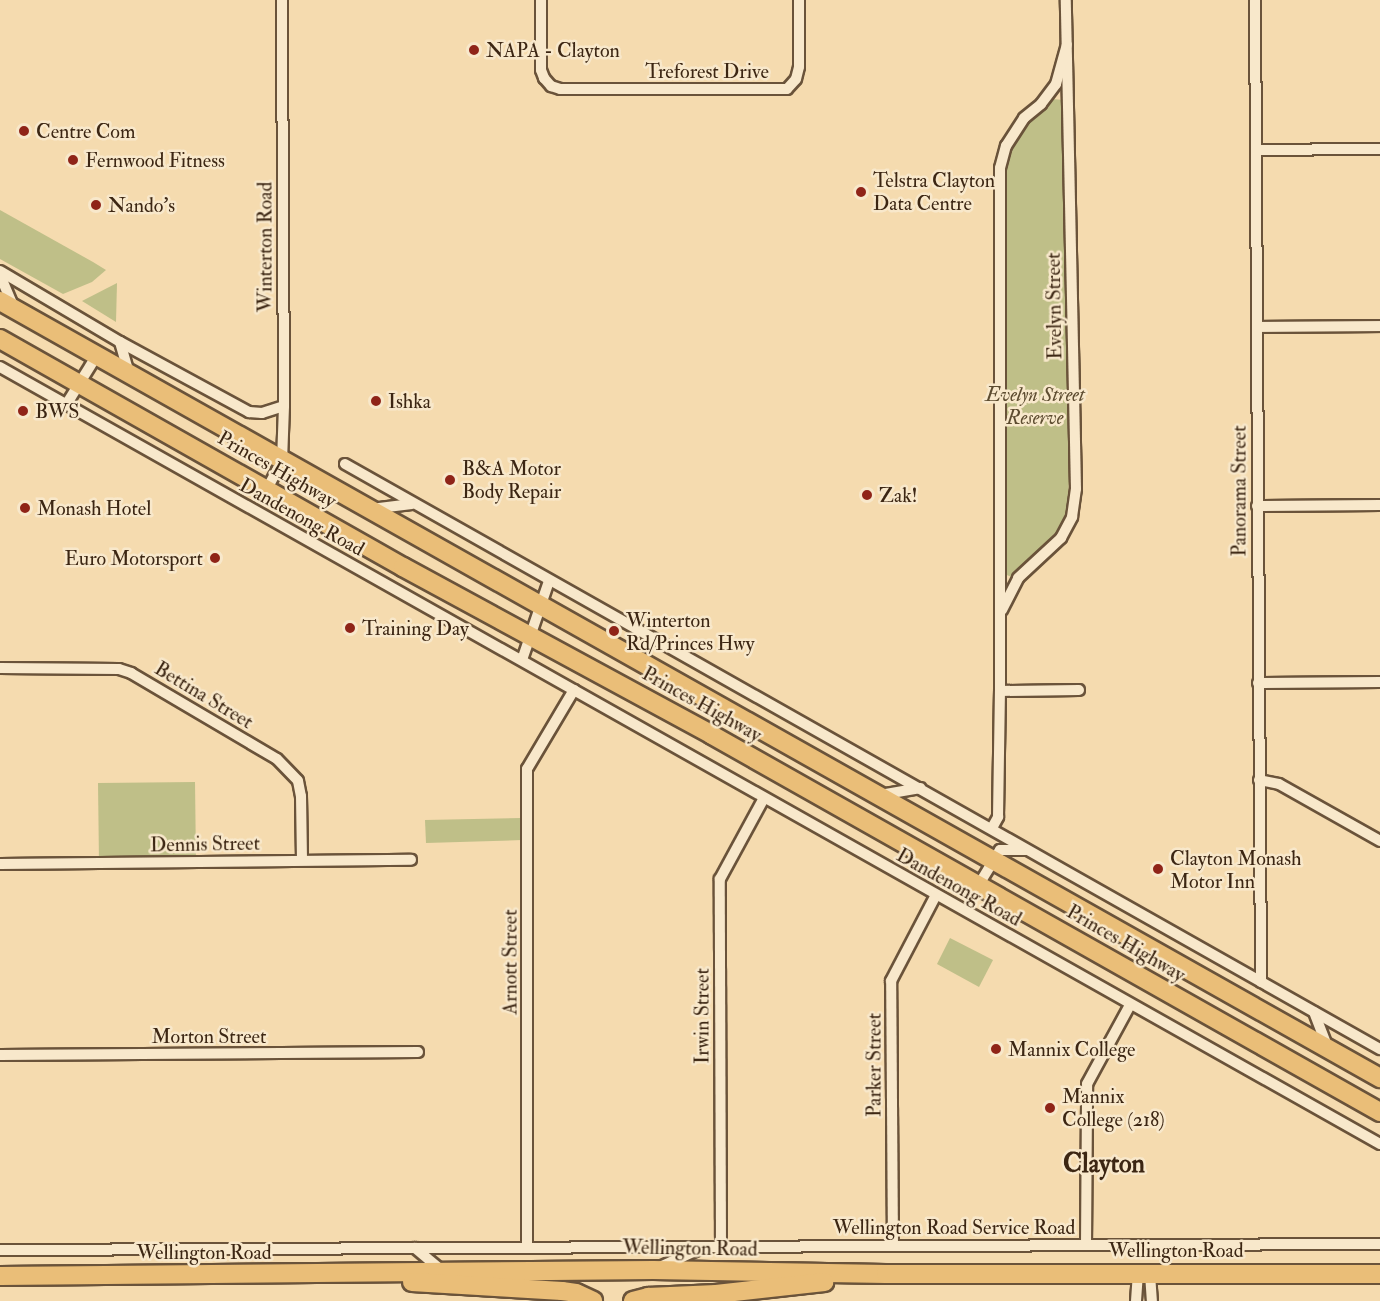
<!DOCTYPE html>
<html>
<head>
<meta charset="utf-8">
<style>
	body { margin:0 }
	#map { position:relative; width:1380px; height:1301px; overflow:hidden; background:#f5dbaf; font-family:"IM FELL Double Pica",serif }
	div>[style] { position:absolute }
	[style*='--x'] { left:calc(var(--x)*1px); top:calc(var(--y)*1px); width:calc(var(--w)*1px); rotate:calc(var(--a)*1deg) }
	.green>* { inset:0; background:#bfbf88 }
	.roads { filter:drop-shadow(2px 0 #6a533a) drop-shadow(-2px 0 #6a533a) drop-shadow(0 2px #6a533a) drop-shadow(0 -2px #6a533a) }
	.minor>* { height:10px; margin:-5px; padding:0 5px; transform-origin:5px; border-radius:5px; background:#f8e8cb }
	.trunk>* { height:18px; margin:-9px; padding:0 9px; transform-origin:9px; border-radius:9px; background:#eabe78 }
	.dots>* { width:16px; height:16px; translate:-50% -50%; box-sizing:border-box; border:3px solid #f8e8cb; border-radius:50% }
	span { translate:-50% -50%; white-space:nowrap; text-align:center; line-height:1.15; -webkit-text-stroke:5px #f8e8cb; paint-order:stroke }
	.poi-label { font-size:20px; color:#3c2613 }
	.left { translate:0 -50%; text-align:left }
	.right { translate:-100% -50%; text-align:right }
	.street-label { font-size:20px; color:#3c2613 }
	.park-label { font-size:20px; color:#5d4c30; font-style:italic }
	.district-label { font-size:26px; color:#3c2613; font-weight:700 }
</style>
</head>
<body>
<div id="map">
	<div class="green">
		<div style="clip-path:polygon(1052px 99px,1064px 100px,1069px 478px,1068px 511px,1060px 528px,1012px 577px,1004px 574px,1001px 174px,1007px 153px,1025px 127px)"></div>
		<div style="clip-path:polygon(0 210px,93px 262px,106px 270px,92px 282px,63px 294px,0 259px)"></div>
		<div style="clip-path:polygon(117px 283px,116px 322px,82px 301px)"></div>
		<div style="clip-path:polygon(195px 782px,196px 862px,99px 863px,98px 783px)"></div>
		<div style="clip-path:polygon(521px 818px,522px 840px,426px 843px,425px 820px)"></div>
		<div style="clip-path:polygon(950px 938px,993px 960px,979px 987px,937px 964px)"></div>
	</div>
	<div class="roads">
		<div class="minor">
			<div style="--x:541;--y:0;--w:70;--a:90"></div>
			<div style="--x:541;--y:70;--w:9;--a:69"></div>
			<div style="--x:544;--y:78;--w:11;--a:49"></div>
			<div style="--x:551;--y:86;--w:9;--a:18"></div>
			<div style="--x:560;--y:89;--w:227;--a:0"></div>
			<div style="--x:787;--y:89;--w:13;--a:-48"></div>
			<div style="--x:796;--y:79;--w:12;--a:-76"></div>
			<div style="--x:799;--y:67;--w:67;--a:-90"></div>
			<div style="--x:1255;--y:0;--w:982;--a:89.65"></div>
			<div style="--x:1256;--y:150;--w:124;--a:-0.5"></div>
			<div style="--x:0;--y:271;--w:139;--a:30.6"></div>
			<div style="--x:120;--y:342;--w:147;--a:28.5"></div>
			<div style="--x:249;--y:412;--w:13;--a:4"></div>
			<div style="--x:262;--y:413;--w:23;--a:-18"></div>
			<div style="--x:0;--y:275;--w:36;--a:67"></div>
			<div style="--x:1258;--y:327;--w:122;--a:-0.5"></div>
			<div style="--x:120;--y:342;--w:32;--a:74"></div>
			<div style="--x:0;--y:367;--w:1584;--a:29.38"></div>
			<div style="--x:66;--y:405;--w:59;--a:-58.2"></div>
			<div style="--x:345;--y:464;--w:1189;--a:29.48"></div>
			<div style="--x:267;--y:489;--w:32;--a:-62"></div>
			<div style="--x:282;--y:461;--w:55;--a:-87.9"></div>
			<div style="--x:284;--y:406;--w:406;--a:-90.3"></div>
			<div style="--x:1257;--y:506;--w:123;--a:-0.5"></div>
			<div style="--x:371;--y:509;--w:41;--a:-7"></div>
			<div style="--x:1002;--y:610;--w:36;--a:-63"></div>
			<div style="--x:1018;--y:578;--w:59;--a:-42.9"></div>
			<div style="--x:1061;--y:538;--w:24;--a:-62"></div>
			<div style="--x:1072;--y:517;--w:28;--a:-82"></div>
			<div style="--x:1076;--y:489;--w:489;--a:-91.2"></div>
			<div style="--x:522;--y:660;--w:83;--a:-71.1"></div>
			<div style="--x:0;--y:668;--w:119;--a:0.5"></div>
			<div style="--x:119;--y:669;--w:13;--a:18"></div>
			<div style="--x:131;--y:673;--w:169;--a:30.5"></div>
			<div style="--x:277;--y:759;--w:30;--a:46"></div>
			<div style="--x:298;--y:781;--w:15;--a:79"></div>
			<div style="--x:301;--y:796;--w:64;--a:89.1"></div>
			<div style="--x:1258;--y:683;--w:122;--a:-0.5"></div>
			<div style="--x:1000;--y:691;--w:79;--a:-0.7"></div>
			<div style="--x:1259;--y:780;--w:20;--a:11"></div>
			<div style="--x:1279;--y:784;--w:116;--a:29.4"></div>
			<div style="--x:880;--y:795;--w:41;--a:-9.9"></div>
			<div style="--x:992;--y:828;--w:13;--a:-61"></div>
			<div style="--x:998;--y:817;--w:126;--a:-89.1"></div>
			<div style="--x:1000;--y:691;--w:523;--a:-90"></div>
			<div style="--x:1000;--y:168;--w:23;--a:-75"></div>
			<div style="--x:1006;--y:146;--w:33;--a:-57"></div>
			<div style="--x:1024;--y:118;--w:22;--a:-39"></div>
			<div style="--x:1041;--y:104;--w:25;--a:-53"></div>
			<div style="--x:1056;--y:84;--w:41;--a:-74.6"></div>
			<div style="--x:0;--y:864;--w:411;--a:-0.6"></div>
			<div style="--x:978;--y:886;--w:42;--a:-58.6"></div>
			<div style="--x:1000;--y:850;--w:26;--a:0"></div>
			<div style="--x:1314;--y:1012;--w:39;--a:69"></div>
			<div style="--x:0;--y:1055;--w:418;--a:-0.4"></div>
			<div style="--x:721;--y:1245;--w:366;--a:-90.2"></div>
			<div style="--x:720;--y:879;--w:92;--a:-61.5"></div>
			<div style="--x:893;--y:1245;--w:264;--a:-90.4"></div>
			<div style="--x:891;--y:981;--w:97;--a:-62.4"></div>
			<div style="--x:1086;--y:1245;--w:161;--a:-89.6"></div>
			<div style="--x:1087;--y:1084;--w:90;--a:-61.4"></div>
			<div style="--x:527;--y:1247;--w:478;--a:-90"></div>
			<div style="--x:527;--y:769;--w:92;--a:-59.3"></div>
			<div style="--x:415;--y:1248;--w:34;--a:40"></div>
			<div style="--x:0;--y:1250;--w:1380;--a:-0.25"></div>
			<div style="--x:662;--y:1266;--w:44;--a:-24.2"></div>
			<div style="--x:1150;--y:1274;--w:27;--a:86"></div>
			<div style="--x:1136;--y:1301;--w:27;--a:-86"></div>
		</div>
		<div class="trunk">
			<div style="--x:0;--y:301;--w:1584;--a:29.38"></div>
			<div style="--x:0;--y:339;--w:463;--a:29.5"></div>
			<div style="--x:403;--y:567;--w:352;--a:28.5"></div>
			<div style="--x:712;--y:735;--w:767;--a:29.44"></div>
			<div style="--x:0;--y:1276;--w:653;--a:-0.53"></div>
			<div style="--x:653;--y:1270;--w:233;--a:1"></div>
			<div style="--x:886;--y:1274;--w:494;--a:0"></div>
			<div style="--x:412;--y:1282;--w:150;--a:3.4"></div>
			<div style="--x:562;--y:1291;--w:14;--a:8"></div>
			<div style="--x:576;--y:1293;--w:19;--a:25"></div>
			<div style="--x:633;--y:1301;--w:16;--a:-15"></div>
			<div style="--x:648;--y:1297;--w:68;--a:-2.5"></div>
			<div style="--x:716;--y:1294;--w:109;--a:-6.3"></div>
		</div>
	</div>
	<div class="dots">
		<div style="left:474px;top:50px;background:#8f2418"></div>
		<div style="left:24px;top:131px;background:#8f2418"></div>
		<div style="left:73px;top:160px;background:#8f2418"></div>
		<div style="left:861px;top:192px;background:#8f2418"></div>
		<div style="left:96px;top:205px;background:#8f2418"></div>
		<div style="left:376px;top:401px;background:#8f2418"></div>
		<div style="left:23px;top:411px;background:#8f2418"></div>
		<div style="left:450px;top:480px;background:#8f2418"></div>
		<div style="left:867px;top:495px;background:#8f2418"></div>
		<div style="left:25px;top:508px;background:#8f2418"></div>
		<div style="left:215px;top:558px;background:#8f2418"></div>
		<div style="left:350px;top:628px;background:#8f2418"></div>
		<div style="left:614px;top:631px;background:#8f2418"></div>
		<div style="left:1158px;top:869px;background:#8f2418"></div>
		<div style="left:996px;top:1049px;background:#8f2418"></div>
		<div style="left:1050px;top:1108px;background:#8f2418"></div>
	</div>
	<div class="poi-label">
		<span class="left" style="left:486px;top:50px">NAPA - Clayton</span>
		<span class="left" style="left:36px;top:131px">Centre Com</span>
		<span class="left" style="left:85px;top:160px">Fernwood Fitness</span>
		<span class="left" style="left:873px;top:192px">Telstra Clayton<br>Data Centre</span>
		<span class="left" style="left:108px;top:205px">Nando's</span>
		<span class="left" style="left:388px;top:401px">Ishka</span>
		<span class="left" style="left:35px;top:411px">BWS</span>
		<span class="left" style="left:462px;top:480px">B&amp;A Motor<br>Body Repair</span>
		<span class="left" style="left:879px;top:495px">Zak!</span>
		<span class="left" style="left:37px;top:508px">Monash Hotel</span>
		<span class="right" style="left:203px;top:558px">Euro Motorsport</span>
		<span class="left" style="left:626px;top:632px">Winterton<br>Rd/Princes Hwy</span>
		<span class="left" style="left:362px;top:628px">Training Day</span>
		<span class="left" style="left:1170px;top:870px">Clayton Monash<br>Motor Inn</span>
		<span class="left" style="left:1008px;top:1049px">Mannix College</span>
		<span class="left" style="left:1062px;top:1108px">Mannix<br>College (218)</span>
	</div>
	<div class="street-label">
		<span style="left:707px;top:71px">Treforest Drive</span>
		<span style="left:265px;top:247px;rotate:-90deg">Winterton Road</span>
		<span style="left:1054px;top:306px;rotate:-91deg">Evelyn Street</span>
		<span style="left:277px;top:469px;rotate:30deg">Princes Highway</span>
		<span style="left:1239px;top:491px;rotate:-90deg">Panorama Street</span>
		<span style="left:302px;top:517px;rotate:29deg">Dandenong Road</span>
		<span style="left:204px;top:695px;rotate:31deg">Bettina Street</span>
		<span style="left:702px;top:704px;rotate:29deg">Princes Highway</span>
		<span style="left:205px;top:844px;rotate:-1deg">Dennis Street</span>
		<span style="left:959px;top:887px;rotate:29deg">Dandenong Road</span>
		<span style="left:1126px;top:943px;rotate:30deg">Princes Highway</span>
		<span style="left:510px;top:962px;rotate:-90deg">Arnott Street</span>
		<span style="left:702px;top:1016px;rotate:-90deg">Irwin Street</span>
		<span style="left:209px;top:1036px">Morton Street</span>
		<span style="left:874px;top:1065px;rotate:-90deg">Parker Street</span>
		<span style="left:954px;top:1227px">Wellington Road Service Road</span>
		<span style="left:690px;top:1248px;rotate:1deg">Wellington Road</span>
		<span style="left:1176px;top:1250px">Wellington Road</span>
		<span style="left:204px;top:1252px">Wellington Road</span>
	</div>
	<div class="park-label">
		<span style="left:1035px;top:406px">Evelyn Street<br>Reserve</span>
	</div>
	<div class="district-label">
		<span style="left:1104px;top:1165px">Clayton</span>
	</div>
</div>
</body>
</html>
